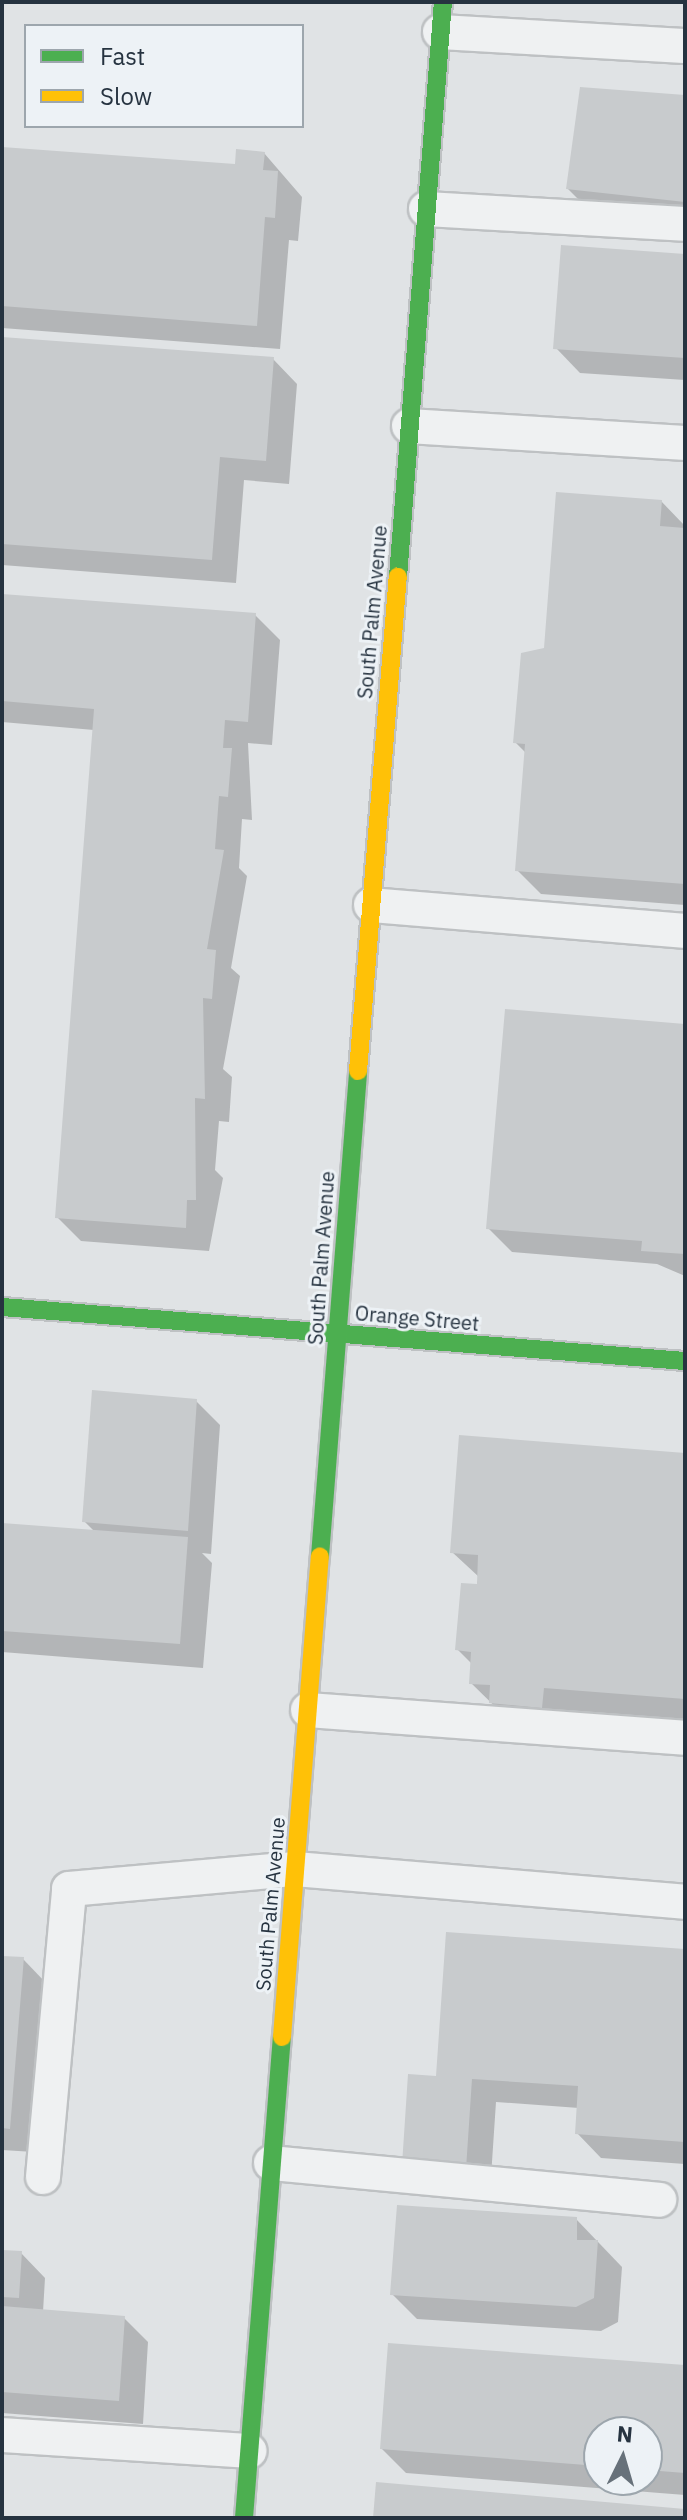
<!DOCTYPE html>
<html>
<head>
<meta charset="utf-8">
<style>
	body { margin:0 }
	#map { position:relative; width:687px; height:2520px; overflow:hidden; background:#e0e3e5; font-family:"IBM Plex Sans",sans-serif }
	div>[style] { position:absolute }
	[style*='--x'] { left:calc(var(--x)*1px); top:calc(var(--y)*1px); width:calc(var(--w)*1px); rotate:calc(var(--a)*1deg) }
	.shadow>* { inset:0; background:#0003 }
	.building>* { inset:0; background:#c8cbcd }
	.roads { filter:drop-shadow(2px 0 #bec1c3) drop-shadow(-2px 0 #bec1c3) drop-shadow(0 2px #bec1c3) drop-shadow(0 -2px #bec1c3) }
	.lane>* { height:34px; margin:-17px; padding:0 17px; transform-origin:17px; border-radius:17px; background:#eff1f2 }
	.fast>* { height:18px; margin:-9px; padding:0 9px; transform-origin:9px; border-radius:9px; background:#4caf50 }
	.slow>* { height:18px; margin:-9px; padding:0 9px; transform-origin:9px; border-radius:9px; background:#ffc107 }
	span { translate:-50% -50%; white-space:nowrap; text-align:center; line-height:1.15; -webkit-text-stroke:6px #edf2f6; paint-order:stroke }
	.street-label { font-size:20px; color:#263340 }
	.frame { position:absolute; inset:0; border:4px solid #263340; pointer-events:none }
	.legend { position:absolute; left:24px; top:24px; width:280px; height:104px; box-sizing:border-box; background:#edf2f6; border:2px solid #9da6ad; margin:0; padding:10px 14px; list-style:none; font-size:24px; color:#263340 }
	.legend li { display:flex; align-items:center; gap:16px; height:40px }
	.legend b { width:40px; border:2px solid #9da6ad }
	.north { position:absolute; left:583px; top:2416px; width:80px; height:80px; box-sizing:border-box; background:#edf2f6; border:2px solid #9da6ad; border-radius:50%; rotate:5deg; font-size:22px; font-weight:700; line-height:32px; text-align:center; color:#263340 }
	.north::after { content:''; display:block; margin:auto; width:28px; height:36px; background:#67717a; clip-path:polygon(50% 0,100% 100%,50% 72%,0 100%) }
</style>
</head>
<body>
<div id="map">
	<div class="shadow">
		<div style="clip-path:polygon(685px 97px,685px 222px,592px 213px,568px 189px)"></div>
		<div style="clip-path:polygon(2px 149px,237px 166px,264px 153px,302px 197px,298px 241px,289px 240px,280px 349px,2px 328px)"></div>
		<div style="clip-path:polygon(685px 256px,685px 380px,580px 373px,556px 348px)"></div>
		<div style="clip-path:polygon(2px 339px,273px 359px,297px 384px,289px 484px,244px 480px,236px 583px,2px 565px)"></div>
		<div style="clip-path:polygon(661px 501px,685px 526px,685px 905px,541px 894px,517px 870px,526px 753px,516px 743px,546px 650px)"></div>
		<div style="clip-path:polygon(2px 596px,255px 615px,280px 640px,272px 745px,248px 743px,252px 820px,242px 819px,239px 868px,247px 876px,231px 968px,240px 976px,223px 1069px,232px 1077px,229px 1122px,219px 1121px,215px 1170px,223px 1178px,209px 1251px,81px 1241px,57px 1217px,94px 730px,2px 722px)"></div>
		<div style="clip-path:polygon(685px 1026px,685px 1276px,657px 1264px,512px 1252px,488px 1228px)"></div>
		<div style="clip-path:polygon(196px 1401px,220px 1425px,211px 1554px,202px 1553px,212px 1563px,203px 1668px,2px 1652px,2px 1525px,95px 1532px,84px 1521px)"></div>
		<div style="clip-path:polygon(685px 1455px,685px 1720px,568px 1711px,566px 1731px,516px 1727px,471px 1683px,473px 1665px,457px 1649px,479px 1577px,452px 1552px)"></div>
		<div style="clip-path:polygon(685px 1952px,685px 2164px,601px 2158px,577px 2133px,579px 2108px,496px 2102px,490px 2192px,428px 2188px,438px 2078px)"></div>
		<div style="clip-path:polygon(2px 1958px,23px 1959px,47px 1984px,34px 2152px,2px 2150px)"></div>
		<div style="clip-path:polygon(576px 2219px,622px 2267px,618px 2322px,601px 2331px,417px 2319px,392px 2294px)"></div>
		<div style="clip-path:polygon(2px 2252px,21px 2253px,45px 2278px,43px 2312px,124px 2318px,148px 2342px,143px 2424px,2px 2413px)"></div>
		<div style="clip-path:polygon(evenodd,685px 2367px,685px 2495px,406px 2473px,382px 2449px,685px 2367px,599px 2432px,647px 2432px,647px 2480px,599px 2480px,599px 2432px)"></div>
	</div>
	<div class="building">
		<div style="clip-path:polygon(580px 87px,685px 95px,685px 202px,566px 189px)"></div>
		<div style="clip-path:polygon(2px 147px,235px 164px,236px 149px,265px 152px,263px 170px,278px 171px,275px 218px,265px 217px,257px 326px,2px 306px)"></div>
		<div style="clip-path:polygon(561px 245px,685px 254px,685px 358px,553px 349px)"></div>
		<div style="clip-path:polygon(2px 337px,274px 357px,266px 461px,220px 457px,212px 560px,2px 544px)"></div>
		<div style="clip-path:polygon(556px 492px,662px 500px,660px 526px,685px 528px,685px 884px,515px 871px,525px 744px,513px 743px,521px 653px,544px 648px)"></div>
		<div style="clip-path:polygon(2px 594px,256px 613px,248px 722px,225px 720px,223px 748px,232px 748px,228px 797px,219px 796px,215px 849px,224px 850px,207px 949px,216px 950px,212px 999px,203px 998px,205px 1099px,195px 1098px,196px 1200px,187px 1200px,186px 1228px,55px 1218px,94px 709px,2px 701px)"></div>
		<div style="clip-path:polygon(505px 1009px,685px 1024px,685px 1254px,641px 1251px,642px 1241px,486px 1229px)"></div>
		<div style="clip-path:polygon(92px 1390px,197px 1399px,188px 1531px,82px 1522px)"></div>
		<div style="clip-path:polygon(459px 1435px,685px 1453px,685px 1699px,544px 1688px,542px 1708px,489px 1703px,490px 1685px,469px 1684px,471px 1652px,455px 1650px,461px 1583px,477px 1584px,478px 1555px,450px 1553px)"></div>
		<div style="clip-path:polygon(2px 1523px,188px 1537px,180px 1644px,2px 1631px)"></div>
		<div style="clip-path:polygon(446px 1932px,685px 1949px,685px 2142px,575px 2134px,578px 2086px,472px 2079px,466px 2169px,402px 2165px,408px 2074px,436px 2076px)"></div>
		<div style="clip-path:polygon(2px 1956px,24px 1957px,10px 2129px,2px 2128px)"></div>
		<div style="clip-path:polygon(397px 2205px,577px 2217px,577px 2240px,598px 2240px,594px 2298px,576px 2307px,390px 2295px)"></div>
		<div style="clip-path:polygon(2px 2250px,22px 2251px,19px 2298px,2px 2297px)"></div>
		<div style="clip-path:polygon(2px 2306px,125px 2316px,119px 2401px,2px 2392px)"></div>
		<div style="clip-path:polygon(388px 2343px,685px 2365px,685px 2473px,647px 2470px,647px 2432px,599px 2432px,599px 2466px,380px 2449px)"></div>
		<div style="clip-path:polygon(376px 2482px,685px 2509px,685px 2518px,373px 2518px)"></div>
	</div>
	<div class="roads">
		<div class="lane">
			<div style="--x:440;--y:32;--w:245;--a:3.3"></div>
			<div style="--x:426;--y:209;--w:259;--a:3.3"></div>
			<div style="--x:409;--y:426;--w:277;--a:3.5"></div>
			<div style="--x:371;--y:905;--w:315;--a:4.7"></div>
			<div style="--x:308;--y:1710;--w:378;--a:4.2"></div>
			<div style="--x:271;--y:2163;--w:390;--a:5.4"></div>
			<div style="--x:43;--y:2177;--w:289;--a:-84.8"></div>
			<div style="--x:69;--y:1889;--w:227;--a:-5.1"></div>
			<div style="--x:295;--y:1869;--w:391;--a:4.8"></div>
			<div style="--x:2;--y:2435;--w:248;--a:3.7"></div>
		</div>
		<div class="fast">
			<div style="--x:398;--y:577;--w:577;--a:-85.53"></div>
			<div style="--x:2;--y:1307;--w:685;--a:4.52"></div>
			<div style="--x:320;--y:1556;--w:486;--a:-85.5"></div>
			<div style="--x:244;--y:2518;--w:482;--a:-85.5"></div>
		</div>
		<div class="slow">
			<div style="--x:358;--y:1071;--w:496;--a:-85.4"></div>
			<div style="--x:282;--y:2037;--w:482;--a:-85.5"></div>
		</div>
	</div>
	<div class="street-label">
		<span style="left:372px;top:612px;rotate:-85deg">South Palm Avenue</span>
		<span style="left:321px;top:1258px;rotate:-86deg">South Palm Avenue</span>
		<span style="left:417px;top:1318px;rotate:5deg">Orange Street</span>
		<span style="left:270px;top:1904px;rotate:-85deg">South Palm Avenue</span>
	</div>
	<div class="frame"></div>
	<ul class="legend">
	<li><b style="height:10px;background:#4caf50"></b>Fast</li>
	<li><b style="height:10px;background:#ffc107"></b>Slow</li>
	</ul>
	<div class="north">N</div>
</div>
</body>
</html>
